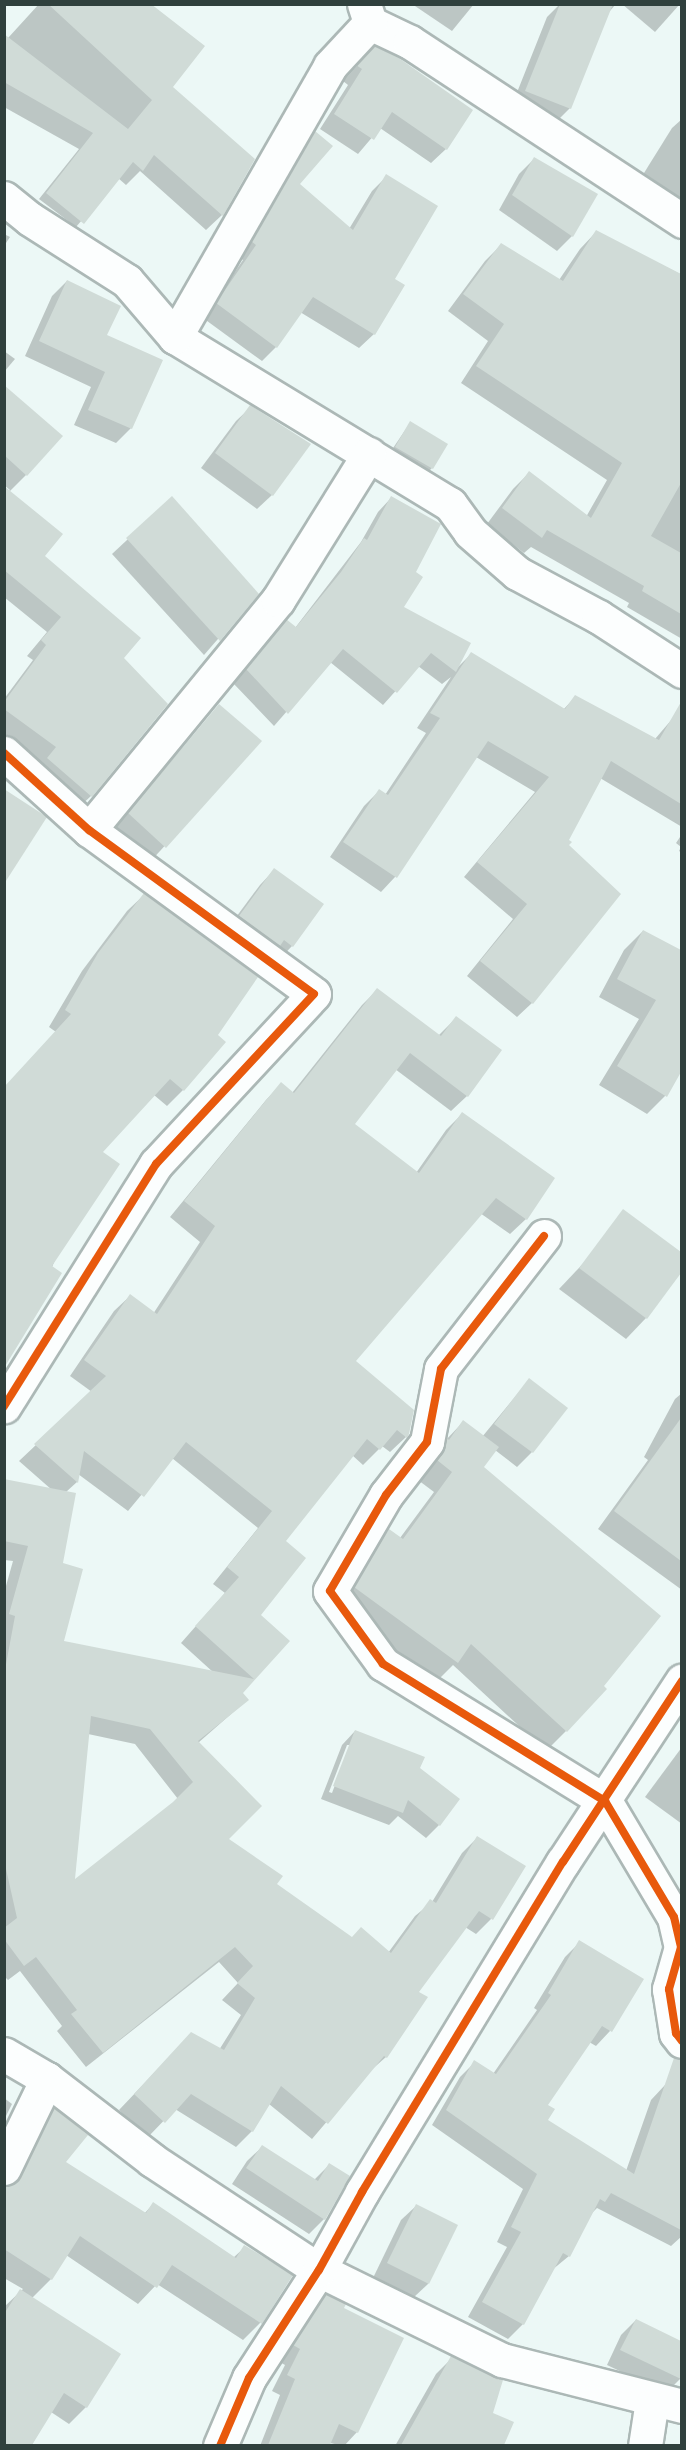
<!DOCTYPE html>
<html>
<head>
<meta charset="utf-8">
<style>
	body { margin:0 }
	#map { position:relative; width:686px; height:2450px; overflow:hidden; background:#ecf8f6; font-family:"Source Sans 3",sans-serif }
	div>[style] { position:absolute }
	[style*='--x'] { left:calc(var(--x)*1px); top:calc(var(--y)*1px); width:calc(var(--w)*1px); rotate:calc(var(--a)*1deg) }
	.shadow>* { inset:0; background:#0003 }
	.building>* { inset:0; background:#d0dbd7 }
	.roads { filter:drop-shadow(2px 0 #acb8b6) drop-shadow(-2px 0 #acb8b6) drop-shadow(0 2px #acb8b6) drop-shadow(0 -2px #acb8b6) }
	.street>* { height:33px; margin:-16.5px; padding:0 16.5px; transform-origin:16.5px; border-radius:16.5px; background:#fcfefe }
	.cycleway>* { height:8px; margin:-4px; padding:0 4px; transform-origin:4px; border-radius:4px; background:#e8590c }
	span { translate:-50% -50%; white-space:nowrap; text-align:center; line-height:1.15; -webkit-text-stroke:6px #e6fef9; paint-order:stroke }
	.frame { position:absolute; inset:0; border:6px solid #30403d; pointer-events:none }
</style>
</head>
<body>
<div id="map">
	<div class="shadow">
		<div style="clip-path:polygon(39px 4px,149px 4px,171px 87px,222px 215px,206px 230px,140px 171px,126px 185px,118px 178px,76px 227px,39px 199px,79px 149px,4px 107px,4px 36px,8px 38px)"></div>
		<div style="clip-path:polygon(412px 4px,474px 4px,452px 31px)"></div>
		<div style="clip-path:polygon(560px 4px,616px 4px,609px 12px,570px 108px,555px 123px,512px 105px,547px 17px)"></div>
		<div style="clip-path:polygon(622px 4px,680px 4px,655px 32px)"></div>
		<div style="clip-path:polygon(360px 63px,446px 149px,431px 163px,380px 128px,358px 154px,320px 129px,348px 85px,343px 81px)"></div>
		<div style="clip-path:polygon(682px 119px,682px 209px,639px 181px,672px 128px)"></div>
		<div style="clip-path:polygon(315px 133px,298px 184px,349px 229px,372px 191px,387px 176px,393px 280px,374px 334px,359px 348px,300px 312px,276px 347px,262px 361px,203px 318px,243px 260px,238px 256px,300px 147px)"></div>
		<div style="clip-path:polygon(534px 159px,596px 194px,572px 236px,557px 251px,499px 210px,519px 174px)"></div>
		<div style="clip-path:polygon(596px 232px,682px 275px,682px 639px,627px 607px,629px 603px,531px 547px,524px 553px,487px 524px,513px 489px,529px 473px,586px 517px,607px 480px,461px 383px,488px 341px,448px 311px,485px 261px,501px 245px,559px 280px,580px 249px)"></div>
		<div style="clip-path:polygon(4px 234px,10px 237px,4px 246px)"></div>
		<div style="clip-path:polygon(67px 281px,105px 336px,131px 428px,116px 443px,74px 425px,91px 387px,25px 356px,52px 296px)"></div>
		<div style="clip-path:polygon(4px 351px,15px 359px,4px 372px)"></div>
		<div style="clip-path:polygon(4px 387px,26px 475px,9px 492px,42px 557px,122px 658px,91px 796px,76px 810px,34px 774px,43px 763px,4px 735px,4px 699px,33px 660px,27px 656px,47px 632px,4px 597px,4px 495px,10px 490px,4px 485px)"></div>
		<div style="clip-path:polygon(251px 407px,272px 495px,257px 509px,201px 468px,236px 421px)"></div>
		<div style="clip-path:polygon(410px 423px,432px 468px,424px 476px,389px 454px)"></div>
		<div style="clip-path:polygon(172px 498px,257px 594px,204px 655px,112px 554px)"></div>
		<div style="clip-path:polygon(391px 498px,414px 573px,402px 608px,457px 668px,471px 654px,563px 710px,575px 697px,655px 739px,673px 718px,682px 723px,682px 827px,600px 778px,567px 840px,532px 1003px,517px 1017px,467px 976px,513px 919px,464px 877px,535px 792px,476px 757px,395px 877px,381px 892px,330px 857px,364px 806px,379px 791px,385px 795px,426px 733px,417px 728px,451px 677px,442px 684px,418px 666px,383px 705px,330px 662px,274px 726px,233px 683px,287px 621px,295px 628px,361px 542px,378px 512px)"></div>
		<div style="clip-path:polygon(219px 706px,260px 741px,150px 862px,114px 828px)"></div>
		<div style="clip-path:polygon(682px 834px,682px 853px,679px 851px,681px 847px,676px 843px)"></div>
		<div style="clip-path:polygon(274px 870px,292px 946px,278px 961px,225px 932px,260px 885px)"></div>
		<div style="clip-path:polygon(144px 895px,216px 1036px,183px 1090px,167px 1106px,154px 1095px,101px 1153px,22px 1337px,4px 1218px,4px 1084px,7px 1086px,56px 1032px,49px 1027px,82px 971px,127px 911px)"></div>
		<div style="clip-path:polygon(643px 931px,682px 952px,682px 1068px,665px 1096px,647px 1114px,599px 1085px,639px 1019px,599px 997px,624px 950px)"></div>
		<div style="clip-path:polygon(evenodd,377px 990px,438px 1036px,456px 1018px,467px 1096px,451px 1111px,395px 1069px,353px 1124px,416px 1173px,446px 1130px,462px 1114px,526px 1219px,510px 1234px,480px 1213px,353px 1361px,406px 1437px,390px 1452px,382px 1446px,363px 1465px,352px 1455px,284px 1542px,258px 1615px,288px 1641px,241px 1693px,247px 1700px,198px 1743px,227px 1839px,275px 1884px,351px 1938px,388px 1953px,415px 1916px,432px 1902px,462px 1853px,477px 1838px,491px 1919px,476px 1934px,465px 1927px,417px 1992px,386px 2057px,369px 2072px,312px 2139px,269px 2104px,252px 2131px,236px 2147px,175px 2109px,148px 2137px,119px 2110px,176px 2050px,219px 2050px,241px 2015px,222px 2000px,238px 1983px,219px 1962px,86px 2067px,57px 2031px,62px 2026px,20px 1971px,8px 1980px,4px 1976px,4px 1593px,13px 1561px,4px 1560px,4px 1480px,52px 1490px,19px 1461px,92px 1392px,70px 1376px,114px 1311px,130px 1296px,153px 1314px,200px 1242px,170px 1217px,266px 1100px,281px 1084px,292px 1093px,362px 1005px,377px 990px,172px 1458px,258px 1528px,213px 1584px,225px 1593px,181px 1643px,214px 1673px,62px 1642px,61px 1564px,66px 1492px,77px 1482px,78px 1474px,128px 1511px,172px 1458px,377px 990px,88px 1734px,135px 1744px,178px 1799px,74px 1883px,88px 1734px)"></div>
		<div style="clip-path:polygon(629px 1215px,682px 1254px,682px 1271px,646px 1318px,626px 1339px,559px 1289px)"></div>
		<div style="clip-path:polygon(529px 1380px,532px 1452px,517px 1467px,495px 1450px,482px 1467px,566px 1731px,546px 1751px,453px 1665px,437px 1681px,336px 1607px,370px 1550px,389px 1531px,400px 1538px,434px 1492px,418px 1480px,444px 1442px,463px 1422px,482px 1437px)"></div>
		<div style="clip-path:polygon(682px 1393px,682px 1590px,598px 1529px,648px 1460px,644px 1457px,675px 1399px)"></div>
		<div style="clip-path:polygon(evenodd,355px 1731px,419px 1769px,439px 1825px,426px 1838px,398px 1816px,389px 1825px,321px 1799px,342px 1745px,355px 1731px,347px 1745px,350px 1745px,332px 1793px,329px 1792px,347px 1745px)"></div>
		<div style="clip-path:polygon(682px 1747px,682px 1824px,645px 1797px)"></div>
		<div style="clip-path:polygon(580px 1942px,610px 2031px,596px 2046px,589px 2042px,546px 2105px,546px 2120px,626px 2171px,651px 2100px,665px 2085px,682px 2090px,682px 2236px,671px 2246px,597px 2208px,589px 2216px,569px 2256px,552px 2270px,523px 2324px,508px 2339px,468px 2317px,507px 2247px,497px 2242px,523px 2189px,432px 2125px,460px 2077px,475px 2062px,493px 2074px,537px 2010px,534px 2008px,565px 1957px)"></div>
		<div style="clip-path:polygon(4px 2098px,12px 2104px,4px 2120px)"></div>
		<div style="clip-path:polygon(54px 2110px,64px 2163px,144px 2214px,153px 2204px,233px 2258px,245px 2247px,291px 2276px,260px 2323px,243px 2340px,157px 2284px,138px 2304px,66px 2255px,51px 2279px,32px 2298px,86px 2407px,69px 2424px,51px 2412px,31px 2446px,4px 2446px,4px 2307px,23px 2289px,4px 2278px,4px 2192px,37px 2127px)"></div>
		<div style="clip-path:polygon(262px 2147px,314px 2180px,329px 2165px,348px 2177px,324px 2219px,309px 2234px,232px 2184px,247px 2161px)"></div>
		<div style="clip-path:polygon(416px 2206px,428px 2284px,413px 2298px,373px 2278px,401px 2220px)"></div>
		<div style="clip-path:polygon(326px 2296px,342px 2308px,402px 2338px,357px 2432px,344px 2446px,330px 2443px,329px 2446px,260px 2446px,280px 2395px,272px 2391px,285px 2365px,278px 2361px,310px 2312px)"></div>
		<div style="clip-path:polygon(636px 2320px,682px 2343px,682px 2377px,666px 2393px,607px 2365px,621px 2335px)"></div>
		<div style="clip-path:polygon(452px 2358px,491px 2413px,512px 2423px,502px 2446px,395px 2446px,436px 2374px)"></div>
	</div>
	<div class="building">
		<div style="clip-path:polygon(48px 4px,151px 4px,205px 46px,173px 87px,255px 159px,223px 216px,154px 155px,143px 171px,133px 162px,84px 224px,46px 193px,93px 133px,4px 82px,4px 34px,128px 129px,152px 100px)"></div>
		<div style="clip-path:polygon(560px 4px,613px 4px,571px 109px,525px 91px)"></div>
		<div style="clip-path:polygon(374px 46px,396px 56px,473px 110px,447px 150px,392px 112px,374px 140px,334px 114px,362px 69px,356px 65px)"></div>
		<div style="clip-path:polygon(315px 131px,333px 146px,300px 184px,353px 230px,386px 174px,438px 206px,395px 279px,405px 285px,375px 335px,313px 297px,277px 348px,216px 303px,256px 245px,251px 241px)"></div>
		<div style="clip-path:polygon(534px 157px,598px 194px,573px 237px,512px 195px)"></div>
		<div style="clip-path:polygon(596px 230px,681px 274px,681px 483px,651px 536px,681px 553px,681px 614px,642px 591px,644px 586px,547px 530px,542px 538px,502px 508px,529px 471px,591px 518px,622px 463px,476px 366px,504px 324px,463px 294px,501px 243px,563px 281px)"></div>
		<div style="clip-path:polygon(67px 280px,121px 306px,107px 335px,163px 360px,132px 429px,88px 410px,105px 372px,39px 341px)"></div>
		<div style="clip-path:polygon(4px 385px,63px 436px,27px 476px,4px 455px)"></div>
		<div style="clip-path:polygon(250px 405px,311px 444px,273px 496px,215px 453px)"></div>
		<div style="clip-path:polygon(410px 421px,448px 444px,433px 469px,395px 447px)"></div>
		<div style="clip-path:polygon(4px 486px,63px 534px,45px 556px,141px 638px,124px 658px,168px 704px,92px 797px,47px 758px,56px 747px,4px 709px,4px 702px,46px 645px,41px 640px,61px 617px,4px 570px)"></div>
		<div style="clip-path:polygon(172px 496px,259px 594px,220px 641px,126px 538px)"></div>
		<div style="clip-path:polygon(391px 496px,441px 524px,416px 572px,423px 577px,404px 607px,471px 643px,456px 672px,431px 653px,397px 693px,343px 649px,288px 714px,246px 669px,286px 619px,296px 627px,341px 572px,364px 538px,367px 540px)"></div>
		<div style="clip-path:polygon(471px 652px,565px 709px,575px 695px,659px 740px,681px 702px,681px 804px,611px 761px,569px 840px,572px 842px,569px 845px,621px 894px,533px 1004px,480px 961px,527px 904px,477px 862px,549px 777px,488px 741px,397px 878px,343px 842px,379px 789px,388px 795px,440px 718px,430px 713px)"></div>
		<div style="clip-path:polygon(219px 704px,262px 741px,166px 848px,128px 813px)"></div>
		<div style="clip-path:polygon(4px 789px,47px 817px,4px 884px)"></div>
		<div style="clip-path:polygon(274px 868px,324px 904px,293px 947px,284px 940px,280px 946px,239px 916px)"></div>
		<div style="clip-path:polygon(144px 893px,258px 977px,218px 1035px,226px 1042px,184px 1091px,170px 1079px,103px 1152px,120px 1164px,52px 1266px,62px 1273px,4px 1368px,4px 1087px,71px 1014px,65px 1010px,98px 953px)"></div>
		<div style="clip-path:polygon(643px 930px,681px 950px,681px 1072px,667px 1097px,617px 1066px,656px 1000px,617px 979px)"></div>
		<div style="clip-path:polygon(evenodd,377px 988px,441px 1036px,456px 1016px,502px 1050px,468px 1097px,410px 1053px,355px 1124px,419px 1173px,462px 1112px,555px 1178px,527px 1220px,496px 1198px,356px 1361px,414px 1410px,409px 1434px,407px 1438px,397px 1430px,380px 1450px,367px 1439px,286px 1541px,306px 1558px,261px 1615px,290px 1641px,243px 1693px,249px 1700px,198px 1741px,262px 1806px,229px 1839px,283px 1876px,277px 1884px,352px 1937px,361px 1927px,391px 1953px,430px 1899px,436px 1903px,477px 1836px,526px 1866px,493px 1920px,479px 1911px,419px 1992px,428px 1997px,387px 2058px,384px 2056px,328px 2124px,281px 2086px,253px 2132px,191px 2094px,165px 2123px,134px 2094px,191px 2032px,224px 2050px,255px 1998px,237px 1983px,253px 1966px,235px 1947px,103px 2053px,71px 2014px,77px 2010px,36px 1957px,24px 1966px,4px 1939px,4px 1928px,17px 1918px,4px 1860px,4px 1675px,15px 1616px,9px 1614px,28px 1546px,4px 1541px,4px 1479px,76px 1493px,63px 1563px,83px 1569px,64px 1641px,254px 1679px,195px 1626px,239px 1577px,227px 1567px,272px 1511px,186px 1442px,144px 1497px,84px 1451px,78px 1483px,34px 1444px,106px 1376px,84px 1360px,130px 1294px,157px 1314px,215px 1226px,184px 1201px,281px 1082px,294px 1093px,377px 988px,91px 1716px,150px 1729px,193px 1782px,173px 1802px,75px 1879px,91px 1716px)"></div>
		<div style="clip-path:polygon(623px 1209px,681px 1252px,681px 1273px,647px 1319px,579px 1268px)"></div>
		<div style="clip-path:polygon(529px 1378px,568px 1408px,533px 1453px,494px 1424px)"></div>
		<div style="clip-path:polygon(681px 1418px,681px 1561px,614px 1511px)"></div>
		<div style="clip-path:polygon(463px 1420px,499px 1447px,484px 1467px,661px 1616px,604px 1686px,607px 1689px,567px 1732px,471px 1644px,458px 1663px,354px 1587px,389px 1529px,403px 1539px,452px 1472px,437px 1460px,447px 1438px,449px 1440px)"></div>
		<div style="clip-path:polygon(355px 1730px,425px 1757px,420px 1768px,460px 1799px,440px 1826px,408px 1800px,403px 1813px,333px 1786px)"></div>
		<div style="clip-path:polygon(579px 1940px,644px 1979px,612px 2032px,602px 2026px,548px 2105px,555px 2109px,548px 2120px,634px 2174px,674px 2058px,681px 2059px,681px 2230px,611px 2193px,605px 2202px,600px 2199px,570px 2257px,563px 2253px,524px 2325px,482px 2302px,521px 2232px,511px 2227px,537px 2174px,446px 2110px,474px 2060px,496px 2074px,551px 1995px,548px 1993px)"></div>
		<div style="clip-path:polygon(54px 2108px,88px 2135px,66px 2162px,146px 2213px,153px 2202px,236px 2258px,244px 2245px,293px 2275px,262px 2324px,172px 2265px,157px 2288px,80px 2236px,52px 2280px,4px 2249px,4px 2187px,14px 2184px,21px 2176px)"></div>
		<div style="clip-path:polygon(262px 2145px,318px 2181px,329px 2163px,350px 2176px,325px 2220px,246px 2168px)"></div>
		<div style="clip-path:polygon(416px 2204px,458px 2225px,429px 2284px,387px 2263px)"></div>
		<div style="clip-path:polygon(20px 2289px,121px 2354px,87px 2408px,64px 2393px,32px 2445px,4px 2445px,4px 2314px)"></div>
		<div style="clip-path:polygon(326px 2294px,346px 2304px,344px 2308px,404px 2338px,358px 2433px,339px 2424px,330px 2445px,268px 2445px,295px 2379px,287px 2375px,300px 2349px,293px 2345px)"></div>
		<div style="clip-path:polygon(636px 2319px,681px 2341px,681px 2379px,620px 2350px)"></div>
		<div style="clip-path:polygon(451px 2356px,503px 2380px,493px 2413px,514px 2422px,504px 2445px,401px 2445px)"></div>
	</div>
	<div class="roads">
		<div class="street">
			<div style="--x:364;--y:4;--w:20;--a:72"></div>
			<div style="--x:370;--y:23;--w:44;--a:25.4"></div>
			<div style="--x:410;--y:42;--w:326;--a:33.3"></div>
			<div style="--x:4;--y:198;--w:33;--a:39"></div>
			<div style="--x:30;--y:219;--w:115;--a:32.6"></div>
			<div style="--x:127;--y:281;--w:74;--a:49.4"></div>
			<div style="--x:175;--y:337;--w:322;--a:31.3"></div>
			<div style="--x:450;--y:504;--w:34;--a:54"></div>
			<div style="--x:470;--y:532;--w:62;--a:41.1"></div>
			<div style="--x:517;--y:573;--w:93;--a:28.2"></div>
			<div style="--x:599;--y:617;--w:99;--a:33"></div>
			<div style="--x:175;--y:337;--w:312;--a:-60.2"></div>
			<div style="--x:330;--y:66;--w:59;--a:-47.1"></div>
			<div style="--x:4;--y:753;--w:115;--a:42.2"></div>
			<div style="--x:89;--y:830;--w:278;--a:36.1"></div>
			<div style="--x:314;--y:994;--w:232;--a:132.9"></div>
			<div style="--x:156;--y:1164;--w:286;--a:122.1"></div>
			<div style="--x:89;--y:830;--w:298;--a:-50.6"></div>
			<div style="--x:278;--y:600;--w:172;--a:-58.1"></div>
			<div style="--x:544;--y:1236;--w:168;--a:127.8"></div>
			<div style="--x:441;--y:1369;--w:74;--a:100.9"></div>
			<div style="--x:427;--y:1442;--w:67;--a:127.7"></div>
			<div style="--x:386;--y:1495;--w:111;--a:120.3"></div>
			<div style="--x:330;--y:1591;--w:90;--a:54"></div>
			<div style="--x:383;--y:1664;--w:261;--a:31.7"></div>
			<div style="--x:605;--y:1801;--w:135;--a:59.3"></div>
			<div style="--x:674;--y:1917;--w:31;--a:77"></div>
			<div style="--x:681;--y:1947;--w:44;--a:105.9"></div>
			<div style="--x:669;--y:1989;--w:45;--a:81"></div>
			<div style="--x:676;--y:2033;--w:10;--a:53"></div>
			<div style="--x:4;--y:2054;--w:50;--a:30.2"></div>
			<div style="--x:47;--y:2079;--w:133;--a:37.6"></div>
			<div style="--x:152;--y:2160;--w:200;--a:33.4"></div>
			<div style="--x:319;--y:2270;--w:204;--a:26.2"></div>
			<div style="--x:502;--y:2360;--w:186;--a:14.3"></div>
			<div style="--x:4;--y:2168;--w:99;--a:-64.2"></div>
			<div style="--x:220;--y:2446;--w:74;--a:-66.9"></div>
			<div style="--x:249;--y:2378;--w:129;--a:-57.1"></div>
			<div style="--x:319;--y:2270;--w:89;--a:-61.1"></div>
			<div style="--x:362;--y:2192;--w:386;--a:-58.7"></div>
			<div style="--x:563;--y:1862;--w:217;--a:-56.7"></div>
			<div style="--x:645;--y:2446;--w:47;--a:-81.3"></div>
		</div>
	</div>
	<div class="cycleway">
		<div style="--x:4;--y:753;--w:115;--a:42.2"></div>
		<div style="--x:89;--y:830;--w:278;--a:36.1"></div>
		<div style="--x:314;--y:994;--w:232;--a:132.9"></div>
		<div style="--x:156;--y:1164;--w:286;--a:122.1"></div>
		<div style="--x:544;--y:1236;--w:168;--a:127.8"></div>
		<div style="--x:441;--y:1369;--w:74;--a:100.9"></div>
		<div style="--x:427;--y:1442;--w:67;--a:127.7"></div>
		<div style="--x:386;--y:1495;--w:111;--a:120.3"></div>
		<div style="--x:330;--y:1591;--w:90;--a:54"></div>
		<div style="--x:383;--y:1664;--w:261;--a:31.7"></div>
		<div style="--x:605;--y:1801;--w:135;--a:59.3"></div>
		<div style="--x:674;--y:1917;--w:31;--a:77"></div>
		<div style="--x:681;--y:1947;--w:44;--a:105.9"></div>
		<div style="--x:669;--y:1989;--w:45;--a:81"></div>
		<div style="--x:676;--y:2033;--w:10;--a:53"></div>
		<div style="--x:220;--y:2446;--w:74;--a:-66.9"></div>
		<div style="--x:249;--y:2378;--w:129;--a:-57.1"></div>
		<div style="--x:319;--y:2270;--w:89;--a:-61.1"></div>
		<div style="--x:362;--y:2192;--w:386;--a:-58.7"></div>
		<div style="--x:563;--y:1862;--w:217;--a:-56.7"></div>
	</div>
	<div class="frame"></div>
</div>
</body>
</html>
